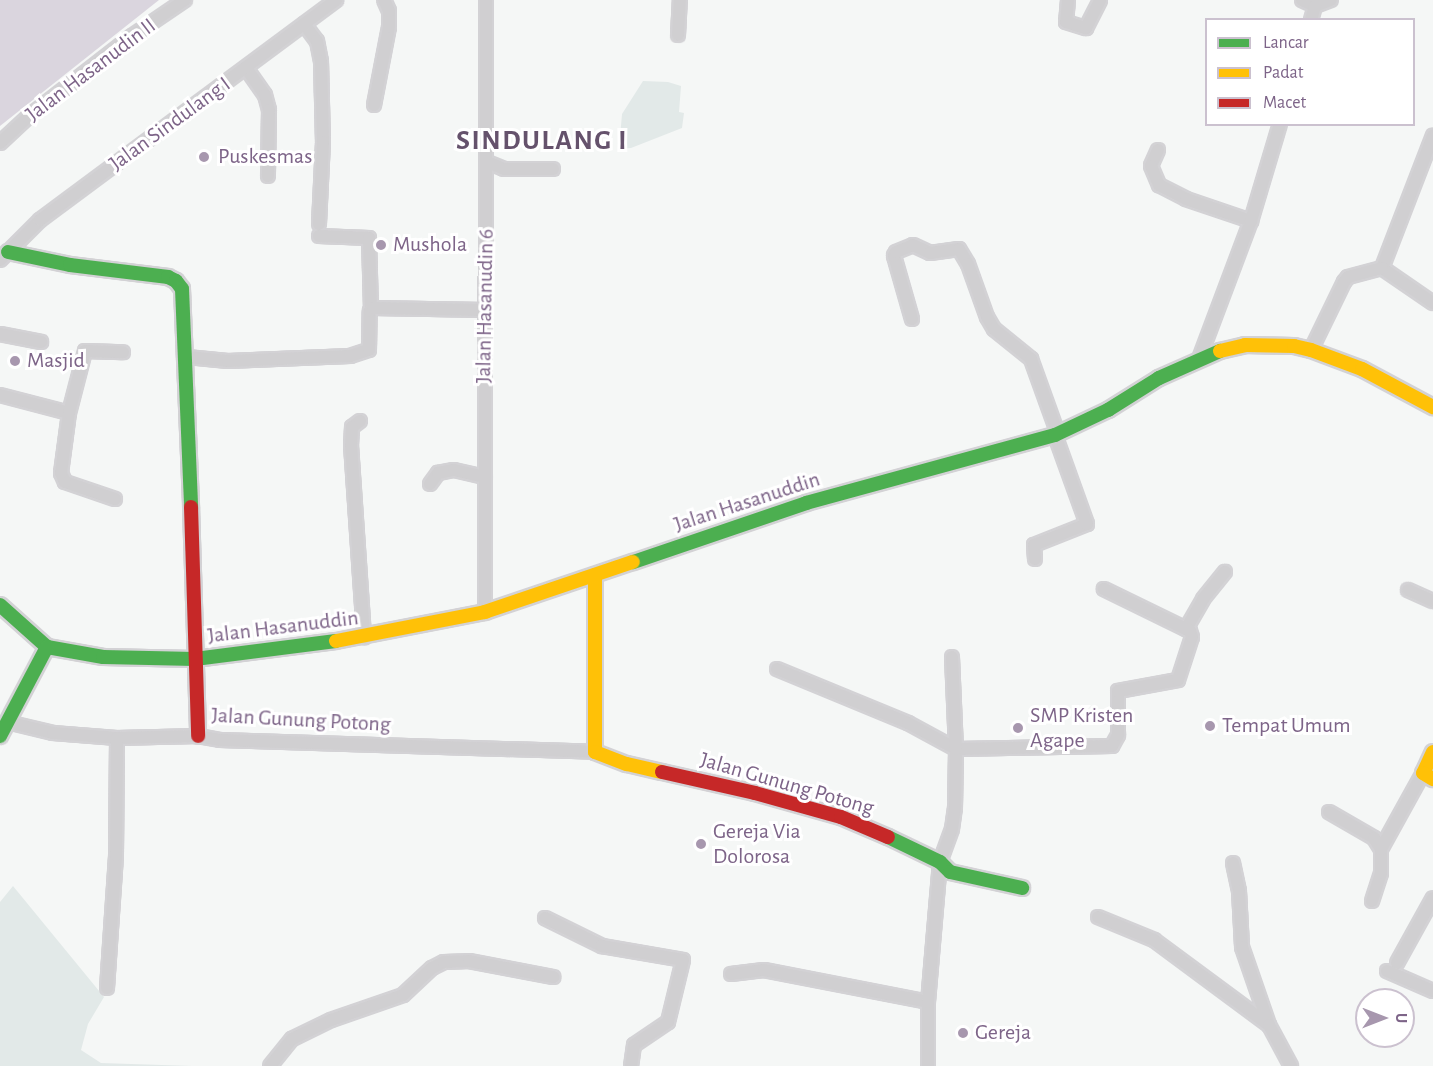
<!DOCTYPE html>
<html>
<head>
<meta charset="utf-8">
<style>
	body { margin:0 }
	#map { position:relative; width:1433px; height:1066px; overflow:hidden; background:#f5f7f6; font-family:"Alegreya Sans",sans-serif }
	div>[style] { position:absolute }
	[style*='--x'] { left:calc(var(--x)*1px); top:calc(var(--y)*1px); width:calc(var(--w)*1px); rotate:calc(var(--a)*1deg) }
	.green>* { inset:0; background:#e2e9e8 }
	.water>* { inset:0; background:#dad5de }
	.roads { filter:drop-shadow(2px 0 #d3d2d5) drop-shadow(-2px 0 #d3d2d5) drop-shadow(0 2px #d3d2d5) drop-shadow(0 -2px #d3d2d5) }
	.street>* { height:12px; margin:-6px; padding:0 6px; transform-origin:6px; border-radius:6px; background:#d0cfd1 }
	.fast>* { height:14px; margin:-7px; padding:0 7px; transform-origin:7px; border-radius:7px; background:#4caf50 }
	.slow>* { height:14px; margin:-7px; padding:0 7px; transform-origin:7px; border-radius:7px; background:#ffc107 }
	.jam>* { height:14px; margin:-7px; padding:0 7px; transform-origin:7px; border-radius:7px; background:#c62828 }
	.dots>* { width:16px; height:16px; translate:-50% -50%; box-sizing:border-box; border:3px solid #fff; border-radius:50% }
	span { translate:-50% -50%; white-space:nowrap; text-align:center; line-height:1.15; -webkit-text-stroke:6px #fff; paint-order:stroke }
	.street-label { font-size:22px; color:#7d6488 }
	.poi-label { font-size:22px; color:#7d6488 }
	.left { translate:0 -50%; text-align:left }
	.district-label { font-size:28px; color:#65526c; font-weight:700; letter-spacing:1.5px }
	.legend { position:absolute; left:1205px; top:18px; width:210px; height:108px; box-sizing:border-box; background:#fff; border:2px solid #cbc1cf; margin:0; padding:8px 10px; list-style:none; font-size:18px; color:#7d6488 }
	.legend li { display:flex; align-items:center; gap:12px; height:30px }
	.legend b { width:30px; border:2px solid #cbc1cf }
	.north { position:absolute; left:1355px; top:988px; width:60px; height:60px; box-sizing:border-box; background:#fff; border:2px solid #cbc1cf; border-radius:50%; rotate:90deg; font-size:16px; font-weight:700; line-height:24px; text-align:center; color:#7d6488 }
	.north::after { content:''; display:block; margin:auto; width:21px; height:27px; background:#a797ae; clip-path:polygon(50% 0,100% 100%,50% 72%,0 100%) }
</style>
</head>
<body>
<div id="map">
	<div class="green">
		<div style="clip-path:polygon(643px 81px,668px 82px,681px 86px,679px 112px,684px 113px,682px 128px,631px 148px,619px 149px,622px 114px)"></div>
		<div style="clip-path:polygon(13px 886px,104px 997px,88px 1024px,81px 1050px,101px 1063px,192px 1066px,0 1066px,0 902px)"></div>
	</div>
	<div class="water">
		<div style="clip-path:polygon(0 0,159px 0,0 126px)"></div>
	</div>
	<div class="roads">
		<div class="street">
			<div style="--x:1068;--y:0;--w:22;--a:95"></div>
			<div style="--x:1066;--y:22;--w:21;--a:17"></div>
			<div style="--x:1086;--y:28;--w:31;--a:-63"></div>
			<div style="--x:1302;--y:0;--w:14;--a:25"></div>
			<div style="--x:1315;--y:6;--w:17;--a:-21"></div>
			<div style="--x:1311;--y:20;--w:15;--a:-74"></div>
			<div style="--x:304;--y:24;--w:21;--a:53"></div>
			<div style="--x:317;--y:41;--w:20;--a:79"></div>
			<div style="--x:321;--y:61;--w:81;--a:88.6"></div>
			<div style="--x:323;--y:142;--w:82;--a:92.8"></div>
			<div style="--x:678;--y:35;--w:35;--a:-87"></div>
			<div style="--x:246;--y:68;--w:33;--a:55"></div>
			<div style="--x:265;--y:95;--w:16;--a:75"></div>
			<div style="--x:269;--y:110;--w:66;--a:90.9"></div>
			<div style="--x:374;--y:105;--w:79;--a:-79.1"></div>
			<div style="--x:389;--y:27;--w:16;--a:-90"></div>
			<div style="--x:389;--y:11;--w:12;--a:-114"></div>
			<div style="--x:0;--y:143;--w:38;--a:-43"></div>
			<div style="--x:28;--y:117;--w:132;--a:-37.9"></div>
			<div style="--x:132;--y:36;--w:64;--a:-34.2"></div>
			<div style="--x:1158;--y:150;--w:17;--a:114"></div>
			<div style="--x:1151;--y:166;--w:21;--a:67"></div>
			<div style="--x:1159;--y:185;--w:30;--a:27"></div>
			<div style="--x:1186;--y:199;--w:69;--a:18.7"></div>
			<div style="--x:487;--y:162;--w:18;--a:22"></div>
			<div style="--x:504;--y:169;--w:49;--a:0"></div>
			<div style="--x:319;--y:236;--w:50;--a:2.3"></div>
			<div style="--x:369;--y:238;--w:71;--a:88.4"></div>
			<div style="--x:0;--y:260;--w:57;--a:-45"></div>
			<div style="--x:40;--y:220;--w:369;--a:-36.6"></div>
			<div style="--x:1382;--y:268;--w:142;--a:-68.9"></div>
			<div style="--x:1382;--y:268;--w:62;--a:34.5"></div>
			<div style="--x:912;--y:319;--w:66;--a:-105.9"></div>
			<div style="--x:894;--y:256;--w:4;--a:-63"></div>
			<div style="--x:896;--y:252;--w:18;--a:-22"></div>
			<div style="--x:913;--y:245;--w:19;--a:25"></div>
			<div style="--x:930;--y:253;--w:29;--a:-8"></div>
			<div style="--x:959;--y:249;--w:17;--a:59"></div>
			<div style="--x:968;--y:264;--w:56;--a:70.3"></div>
			<div style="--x:987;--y:317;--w:14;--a:60"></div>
			<div style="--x:994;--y:329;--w:48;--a:39"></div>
			<div style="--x:1031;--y:359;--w:80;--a:70.2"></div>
			<div style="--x:0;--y:334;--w:42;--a:11"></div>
			<div style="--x:1311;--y:350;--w:76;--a:-64.1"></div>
			<div style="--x:1344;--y:282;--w:6;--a:-51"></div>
			<div style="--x:1348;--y:277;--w:35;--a:-15"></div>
			<div style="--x:187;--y:357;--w:41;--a:5.6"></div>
			<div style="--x:228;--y:361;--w:122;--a:-2.3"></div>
			<div style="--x:350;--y:356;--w:20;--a:-18"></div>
			<div style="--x:369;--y:350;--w:39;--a:-89"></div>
			<div style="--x:370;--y:311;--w:4;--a:-45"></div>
			<div style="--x:373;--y:308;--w:112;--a:1"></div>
			<div style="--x:1199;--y:359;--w:147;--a:-69.4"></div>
			<div style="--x:1251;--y:221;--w:101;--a:-73.4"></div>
			<div style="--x:0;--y:395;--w:71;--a:14.6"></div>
			<div style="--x:360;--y:421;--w:10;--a:143"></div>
			<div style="--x:352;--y:427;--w:18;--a:93"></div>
			<div style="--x:351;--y:445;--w:193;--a:86.1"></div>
			<div style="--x:430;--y:484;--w:14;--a:-54"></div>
			<div style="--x:438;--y:473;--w:16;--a:-11"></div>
			<div style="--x:454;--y:470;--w:32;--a:13"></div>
			<div style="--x:115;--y:499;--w:53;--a:-161.2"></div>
			<div style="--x:65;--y:482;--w:10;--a:-114"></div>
			<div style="--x:61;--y:473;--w:61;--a:-82.4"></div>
			<div style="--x:69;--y:413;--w:64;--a:-75.5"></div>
			<div style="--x:85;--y:351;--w:38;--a:2"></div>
			<div style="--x:1035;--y:559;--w:14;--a:-94"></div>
			<div style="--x:1034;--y:545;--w:57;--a:-21.6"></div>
			<div style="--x:1087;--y:524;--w:95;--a:-109.8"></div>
			<div style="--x:1408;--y:590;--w:27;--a:24"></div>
			<div style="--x:485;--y:612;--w:612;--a:-89.91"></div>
			<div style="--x:1186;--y:629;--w:34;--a:-60"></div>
			<div style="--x:1203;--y:599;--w:35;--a:-51"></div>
			<div style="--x:777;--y:669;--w:142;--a:22.4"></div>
			<div style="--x:908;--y:723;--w:55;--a:28.4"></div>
			<div style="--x:956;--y:749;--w:156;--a:-1.1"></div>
			<div style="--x:1112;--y:746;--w:13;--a:-61"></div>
			<div style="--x:1118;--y:735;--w:44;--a:-90"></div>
			<div style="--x:1118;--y:691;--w:61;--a:-10.4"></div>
			<div style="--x:1178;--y:680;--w:45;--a:-72"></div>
			<div style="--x:1192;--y:637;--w:6;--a:-108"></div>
			<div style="--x:1190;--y:631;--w:96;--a:-154"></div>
			<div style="--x:7;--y:722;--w:47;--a:13.4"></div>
			<div style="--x:53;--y:733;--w:64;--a:4.5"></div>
			<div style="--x:117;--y:738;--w:81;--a:-1.4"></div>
			<div style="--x:198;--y:736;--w:22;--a:10"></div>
			<div style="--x:220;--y:740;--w:375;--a:1.8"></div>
			<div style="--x:1329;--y:812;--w:52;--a:30"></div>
			<div style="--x:1374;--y:838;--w:13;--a:58"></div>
			<div style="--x:1233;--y:863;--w:29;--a:78"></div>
			<div style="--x:1239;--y:891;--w:56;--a:86.9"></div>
			<div style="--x:1242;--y:947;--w:83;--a:70.9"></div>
			<div style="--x:1372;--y:901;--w:29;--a:-72"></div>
			<div style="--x:1381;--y:873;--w:24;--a:-90"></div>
			<div style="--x:1381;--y:849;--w:87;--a:-61.1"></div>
			<div style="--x:1098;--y:917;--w:61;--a:22.3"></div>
			<div style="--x:1154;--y:940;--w:143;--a:36.5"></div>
			<div style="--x:1269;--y:1025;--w:47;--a:61.8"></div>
			<div style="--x:545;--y:918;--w:64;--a:26.2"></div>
			<div style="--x:602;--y:946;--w:82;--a:9.8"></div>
			<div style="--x:683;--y:960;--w:64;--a:103.6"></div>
			<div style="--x:668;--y:1022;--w:41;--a:145.9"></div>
			<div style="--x:634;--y:1045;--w:21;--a:98"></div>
			<div style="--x:1397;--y:963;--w:74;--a:-61"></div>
			<div style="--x:1387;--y:971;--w:50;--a:23.5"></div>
			<div style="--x:731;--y:974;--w:33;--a:-7"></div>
			<div style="--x:764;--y:970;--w:167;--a:11"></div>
			<div style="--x:107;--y:988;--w:133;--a:-86.1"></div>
			<div style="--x:116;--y:855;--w:117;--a:-89.5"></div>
			<div style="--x:270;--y:1066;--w:35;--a:-51"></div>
			<div style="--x:292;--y:1039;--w:43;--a:-26"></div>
			<div style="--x:331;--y:1020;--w:76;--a:-19.1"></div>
			<div style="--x:403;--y:995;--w:40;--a:-43"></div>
			<div style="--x:432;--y:968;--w:13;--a:-27"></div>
			<div style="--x:444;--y:962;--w:25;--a:-2"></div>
			<div style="--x:469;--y:961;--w:86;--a:10.8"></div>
			<div style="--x:928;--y:1066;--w:64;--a:-90"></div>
			<div style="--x:928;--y:1002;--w:141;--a:-85.1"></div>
			<div style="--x:940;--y:862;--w:35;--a:-70"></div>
			<div style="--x:952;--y:829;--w:21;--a:-82"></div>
			<div style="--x:955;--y:808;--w:59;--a:-89"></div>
			<div style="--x:956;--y:749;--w:92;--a:-92.5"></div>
		</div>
		<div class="fast">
			<div style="--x:8;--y:252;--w:63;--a:11.8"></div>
			<div style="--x:70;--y:265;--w:99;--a:7"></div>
			<div style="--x:168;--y:277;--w:9;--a:27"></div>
			<div style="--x:176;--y:281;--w:10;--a:53"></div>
			<div style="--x:182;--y:289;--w:218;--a:87.6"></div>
			<div style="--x:633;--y:562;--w:183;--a:-18.8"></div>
			<div style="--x:806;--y:503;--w:258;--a:-15.3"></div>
			<div style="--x:1055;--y:435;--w:59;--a:-25.3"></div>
			<div style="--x:1108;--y:410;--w:60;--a:-32.1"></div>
			<div style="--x:1159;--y:378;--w:67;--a:-23.9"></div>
			<div style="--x:0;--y:605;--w:63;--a:41.8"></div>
			<div style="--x:47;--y:647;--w:57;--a:10.1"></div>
			<div style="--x:103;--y:657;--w:92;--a:1.2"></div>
			<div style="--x:195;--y:659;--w:142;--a:-7.3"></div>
			<div style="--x:0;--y:736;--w:101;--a:-62.2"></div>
			<div style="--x:888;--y:837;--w:58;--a:25.7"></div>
			<div style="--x:940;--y:862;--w:14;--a:45"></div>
			<div style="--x:950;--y:872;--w:74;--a:12.5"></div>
		</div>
		<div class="slow">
			<div style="--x:1220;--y:351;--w:26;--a:-13"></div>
			<div style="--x:1245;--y:345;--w:49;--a:1.2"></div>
			<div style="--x:1294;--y:346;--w:17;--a:13"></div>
			<div style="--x:1311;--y:350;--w:54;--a:20.4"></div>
			<div style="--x:1362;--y:369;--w:81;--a:28.2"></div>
			<div style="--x:595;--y:575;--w:177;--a:90"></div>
			<div style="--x:595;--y:752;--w:34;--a:21"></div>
			<div style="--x:627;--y:764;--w:36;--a:13"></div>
			<div style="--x:336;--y:641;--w:152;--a:-11"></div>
			<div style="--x:485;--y:612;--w:156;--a:-18.7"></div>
			<div style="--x:1433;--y:752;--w:23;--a:115"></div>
			<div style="--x:1423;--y:773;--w:12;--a:31"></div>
		</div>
		<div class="jam">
			<div style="--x:191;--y:507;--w:229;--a:88.2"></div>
			<div style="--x:662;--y:772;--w:95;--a:12.7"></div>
			<div style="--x:755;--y:793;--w:89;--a:15.6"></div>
			<div style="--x:841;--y:817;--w:51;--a:23.1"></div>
		</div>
	</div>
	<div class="dots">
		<div style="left:204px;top:157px;background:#a797ae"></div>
		<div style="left:381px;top:245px;background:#a797ae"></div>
		<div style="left:15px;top:361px;background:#a797ae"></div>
		<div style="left:1210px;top:726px;background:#a797ae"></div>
		<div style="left:1018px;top:728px;background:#a797ae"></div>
		<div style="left:701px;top:844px;background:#a797ae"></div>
		<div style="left:963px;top:1033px;background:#a797ae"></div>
	</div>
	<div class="street-label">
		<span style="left:91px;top:70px;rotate:-37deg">Jalan Hasanudin II</span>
		<span style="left:170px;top:124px;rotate:-36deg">Jalan Sindulang I</span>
		<span style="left:485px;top:306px;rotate:-89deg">Jalan Hasanudin 6</span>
		<span style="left:747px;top:502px;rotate:-18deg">Jalan Hasanuddin</span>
		<span style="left:283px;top:627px;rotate:-7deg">Jalan Hasanuddin</span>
		<span style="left:301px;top:720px;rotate:3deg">Jalan Gunung Potong</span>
		<span style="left:787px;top:784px;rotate:16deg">Jalan Gunung Potong</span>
	</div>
	<div class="poi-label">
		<span class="left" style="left:218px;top:157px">Puskesmas</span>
		<span class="left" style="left:393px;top:245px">Mushola</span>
		<span class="left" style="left:27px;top:361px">Masjid</span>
		<span class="left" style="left:1030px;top:728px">SMP Kristen<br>Agape</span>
		<span class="left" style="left:1222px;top:726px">Tempat Umum</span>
		<span class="left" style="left:713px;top:844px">Gereja Via<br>Dolorosa</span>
		<span class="left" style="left:975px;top:1033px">Gereja</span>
	</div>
	<div class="district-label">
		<span style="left:542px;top:141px">SINDULANG I</span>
	</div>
	<ul class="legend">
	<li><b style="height:8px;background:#4caf50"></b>Lancar</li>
	<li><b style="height:8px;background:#ffc107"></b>Padat</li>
	<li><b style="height:8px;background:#c62828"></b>Macet</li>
	</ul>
	<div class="north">U</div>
</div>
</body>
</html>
